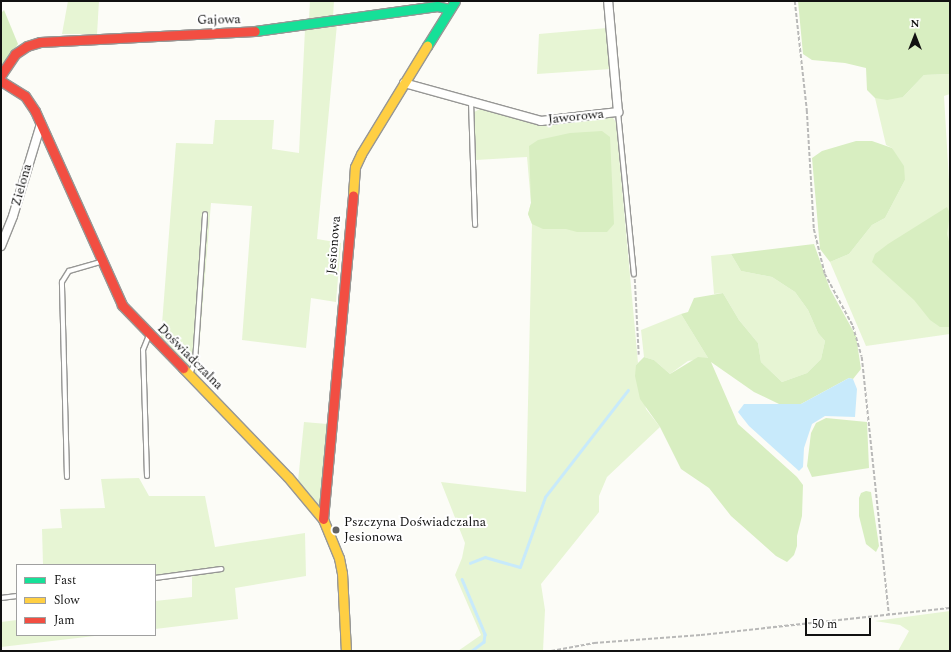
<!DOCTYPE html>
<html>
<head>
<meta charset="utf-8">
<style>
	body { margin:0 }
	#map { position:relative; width:951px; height:652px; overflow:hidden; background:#fcfcf7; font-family:Spectral,serif }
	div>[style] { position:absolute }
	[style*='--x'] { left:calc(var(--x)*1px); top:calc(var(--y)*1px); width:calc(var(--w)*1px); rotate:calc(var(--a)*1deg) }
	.green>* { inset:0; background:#e7f5d4 }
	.forest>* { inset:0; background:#d8eec1 }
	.water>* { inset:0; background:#c8eafb }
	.stream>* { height:2.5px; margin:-1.25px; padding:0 1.25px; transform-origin:1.25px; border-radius:1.25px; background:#c8eafb }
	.path>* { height:1.5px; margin-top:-0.75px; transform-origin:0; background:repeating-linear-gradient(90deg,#b9b9b8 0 4px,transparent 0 6px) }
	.roads { filter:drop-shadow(1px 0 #979795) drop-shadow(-1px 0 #979795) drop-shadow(0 1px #979795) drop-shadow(0 -1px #979795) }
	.lane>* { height:4px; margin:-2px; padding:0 2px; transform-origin:2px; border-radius:2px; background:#fffffe }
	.street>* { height:8px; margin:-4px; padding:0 4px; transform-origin:4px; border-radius:4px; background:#fffffe }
	.fast>* { height:9px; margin:-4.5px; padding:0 4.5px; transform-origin:4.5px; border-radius:4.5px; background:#16e098 }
	.slow>* { height:9px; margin:-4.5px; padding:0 4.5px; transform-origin:4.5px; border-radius:4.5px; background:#ffcf43 }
	.jam>* { height:9px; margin:-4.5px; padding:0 4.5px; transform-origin:4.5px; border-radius:4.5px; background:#f24e42 }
	.dots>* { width:11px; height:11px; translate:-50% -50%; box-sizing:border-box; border:2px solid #fff; border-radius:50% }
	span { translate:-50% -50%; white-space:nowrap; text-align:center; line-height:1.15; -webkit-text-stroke:4px #fff; paint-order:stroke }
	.street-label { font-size:13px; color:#111 }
	.poi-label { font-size:13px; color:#111 }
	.left { translate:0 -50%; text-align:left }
	.frame { position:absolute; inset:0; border:2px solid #111; pointer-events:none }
	.legend { position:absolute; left:16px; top:564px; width:140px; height:72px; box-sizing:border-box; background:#fff; border:1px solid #a0a0a0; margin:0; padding:5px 7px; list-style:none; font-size:12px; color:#111 }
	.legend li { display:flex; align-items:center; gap:8px; height:20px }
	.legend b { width:20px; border:1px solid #a0a0a0 }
	.north { position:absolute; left:895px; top:16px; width:40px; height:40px; -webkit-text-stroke:3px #fff; paint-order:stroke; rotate:0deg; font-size:11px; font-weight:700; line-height:16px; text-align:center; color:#111 }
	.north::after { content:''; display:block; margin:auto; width:14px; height:18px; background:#111; clip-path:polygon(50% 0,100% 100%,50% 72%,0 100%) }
	.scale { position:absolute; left:805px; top:618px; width:66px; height:18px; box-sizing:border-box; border:2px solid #111; border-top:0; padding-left:5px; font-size:12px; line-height:14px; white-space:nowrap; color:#111; -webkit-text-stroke:3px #fff; paint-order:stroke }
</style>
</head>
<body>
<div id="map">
	<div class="green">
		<div style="clip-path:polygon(68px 1px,99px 1px,97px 34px,62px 34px)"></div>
		<div style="clip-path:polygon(310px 1px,334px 1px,333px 17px,309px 19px)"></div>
		<div style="clip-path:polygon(337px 24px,317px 239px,341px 243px,336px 302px,311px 298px,306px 348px,242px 340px,252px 206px,211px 203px,197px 374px,161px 337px,176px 143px,213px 144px,215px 120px,274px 120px,272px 149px,299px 153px,305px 29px)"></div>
		<div style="clip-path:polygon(607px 28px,611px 69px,537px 74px,539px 34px)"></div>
		<div style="clip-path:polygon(950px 74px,950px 94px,944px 96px,950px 198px,950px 334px,866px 346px,830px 262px,849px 254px,872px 225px,885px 218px,905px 180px,892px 148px,886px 145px,875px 98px,903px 97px,924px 75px)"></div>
		<div style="clip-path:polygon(480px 109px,540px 123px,612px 117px,616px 122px,638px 363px,636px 365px,646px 409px,660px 427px,607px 477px,599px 496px,599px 512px,541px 584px,545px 610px,543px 651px,458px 651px,481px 635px,455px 575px,462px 558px,465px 543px,441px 482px,526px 492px,532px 224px,528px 214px,531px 203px,527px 157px,476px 160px,474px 112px)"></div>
		<div style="clip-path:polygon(731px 254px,741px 271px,772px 277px,795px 292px,808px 310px,818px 333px,825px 341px,821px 359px,807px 373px,782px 382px,761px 362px,758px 343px,739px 320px,723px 293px,714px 294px,711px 256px)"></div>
		<div style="clip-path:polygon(681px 314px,708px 358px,688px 361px,670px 374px,654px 360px,644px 357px,641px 330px)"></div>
		<div style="clip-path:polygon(304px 422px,327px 424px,324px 501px,320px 507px,298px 481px)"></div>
		<div style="clip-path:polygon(139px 478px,149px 496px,205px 496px,215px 547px,305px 533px,306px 576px,235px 588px,238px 619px,155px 629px,155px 601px,192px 597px,192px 573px,155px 577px,155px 565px,43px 565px,42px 529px,62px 528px,60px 509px,105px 508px,101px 479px)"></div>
		<div style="clip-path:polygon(950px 611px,950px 651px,898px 651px,909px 631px,900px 625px,875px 621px)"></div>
		<div style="clip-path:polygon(17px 620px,17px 635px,103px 635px,1px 647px,1px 622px)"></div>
	</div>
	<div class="forest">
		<div style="clip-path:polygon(798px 1px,950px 1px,950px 74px,924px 75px,903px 97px,887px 100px,875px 98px,867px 90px,866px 68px,845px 63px,812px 60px,803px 54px)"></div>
		<div style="clip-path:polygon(4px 10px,18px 44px,1px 68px,1px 13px)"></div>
		<div style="clip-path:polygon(602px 131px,610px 137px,614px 224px,607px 232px,577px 232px,566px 229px,543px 229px,532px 224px,528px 214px,531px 203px,529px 146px,538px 140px,570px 133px)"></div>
		<div style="clip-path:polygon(856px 141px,872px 141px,892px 148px,904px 166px,905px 180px,885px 218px,872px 225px,849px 254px,830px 262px,820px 249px,812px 158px,822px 151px)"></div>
		<div style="clip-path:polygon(947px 207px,950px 213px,947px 234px,950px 245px,950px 327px,940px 327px,930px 320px,914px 300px,872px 262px,875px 254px,888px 244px)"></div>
		<div style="clip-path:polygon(814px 244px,830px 289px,856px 336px,861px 369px,853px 379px,849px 378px,801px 404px,779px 404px,754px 392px,711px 362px,738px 424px,797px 477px,803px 485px,802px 516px,797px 536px,797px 546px,794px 555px,787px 562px,776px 556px,731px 516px,709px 488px,681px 469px,660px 427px,640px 399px,635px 376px,636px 365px,644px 357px,654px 360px,670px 374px,698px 357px,708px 358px,681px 314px,688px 312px,694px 298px,723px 293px,739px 320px,758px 343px,761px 362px,782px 382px,807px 373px,821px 359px,825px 341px,818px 333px,808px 310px,795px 292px,772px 277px,741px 271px,731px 254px)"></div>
		<div style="clip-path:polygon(826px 418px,867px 422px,869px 468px,812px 477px,807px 466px,811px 433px,816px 423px)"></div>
		<div style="clip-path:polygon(866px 491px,871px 492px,879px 546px,876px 552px,866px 544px,859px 516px,859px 498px,861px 493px)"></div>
	</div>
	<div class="water">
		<div style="clip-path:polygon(849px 378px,853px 379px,857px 389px,855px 417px,825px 416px,812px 424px,804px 448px,803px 467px,799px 471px,749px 426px,738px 412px,744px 404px,801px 404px)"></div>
	</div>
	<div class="stream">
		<div style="--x:470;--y:563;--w:16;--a:-22"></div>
		<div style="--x:485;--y:557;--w:36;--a:16"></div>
		<div style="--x:520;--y:567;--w:74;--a:-70.3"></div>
		<div style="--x:545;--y:497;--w:135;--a:-52.2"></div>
		<div style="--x:462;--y:579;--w:60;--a:67.3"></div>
		<div style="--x:485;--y:634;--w:8;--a:97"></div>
		<div style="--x:484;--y:642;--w:15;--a:143"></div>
	</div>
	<div class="path">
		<div style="--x:795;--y:1;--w:110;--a:83.7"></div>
		<div style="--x:807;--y:110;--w:119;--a:86.6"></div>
		<div style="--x:814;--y:229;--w:46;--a:76.3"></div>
		<div style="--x:825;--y:274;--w:59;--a:61.7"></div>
		<div style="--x:853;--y:326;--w:32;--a:74"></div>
		<div style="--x:862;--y:357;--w:259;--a:84"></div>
		<div style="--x:635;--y:279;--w:76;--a:87"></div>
		<div style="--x:551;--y:651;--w:44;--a:-10.5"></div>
		<div style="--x:594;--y:643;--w:107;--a:-4.3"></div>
		<div style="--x:701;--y:635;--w:250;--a:-6.2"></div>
	</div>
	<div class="roads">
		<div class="lane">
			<div style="--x:471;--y:102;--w:123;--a:88.1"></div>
			<div style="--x:618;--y:112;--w:163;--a:84.4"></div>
			<div style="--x:190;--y:374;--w:13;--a:-67"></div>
			<div style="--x:195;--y:362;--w:148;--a:-86.1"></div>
			<div style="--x:147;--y:476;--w:126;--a:-91.8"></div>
			<div style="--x:143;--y:350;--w:16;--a:-68"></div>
			<div style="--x:67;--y:477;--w:195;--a:-91.5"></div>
			<div style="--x:62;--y:282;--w:13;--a:-58"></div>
			<div style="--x:69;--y:271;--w:33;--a:-16"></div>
			<div style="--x:155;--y:578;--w:67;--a:-7.8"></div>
			<div style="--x:1;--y:598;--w:16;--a:-7"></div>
		</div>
		<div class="street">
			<div style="--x:404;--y:83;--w:142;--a:15.5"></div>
			<div style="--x:541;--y:121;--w:78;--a:-6.7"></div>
			<div style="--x:618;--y:112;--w:111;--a:-95.1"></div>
			<div style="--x:1;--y:246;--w:32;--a:-68"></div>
			<div style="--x:13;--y:216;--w:96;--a:-73.1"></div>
		</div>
		<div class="fast">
			<div style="--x:255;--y:31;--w:184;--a:-7.8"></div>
			<div style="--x:437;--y:6;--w:12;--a:14"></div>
			<div style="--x:427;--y:46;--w:53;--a:-58.1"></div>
		</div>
		<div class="slow">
			<div style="--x:353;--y:195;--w:28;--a:-86"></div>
			<div style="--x:355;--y:167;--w:14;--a:-65"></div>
			<div style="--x:361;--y:154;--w:127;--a:-58.6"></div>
			<div style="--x:183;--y:368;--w:151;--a:46.1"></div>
			<div style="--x:288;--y:477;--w:55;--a:50.2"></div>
			<div style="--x:323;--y:519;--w:42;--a:67.7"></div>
			<div style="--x:339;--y:558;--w:15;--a:79"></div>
			<div style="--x:342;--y:573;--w:78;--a:87.1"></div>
		</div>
		<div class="jam">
			<div style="--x:1;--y:75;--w:25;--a:-56"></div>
			<div style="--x:15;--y:54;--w:14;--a:-34"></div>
			<div style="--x:27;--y:46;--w:14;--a:-17"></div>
			<div style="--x:40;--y:42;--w:215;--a:-2.9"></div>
			<div style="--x:1;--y:81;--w:28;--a:32"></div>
			<div style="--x:25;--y:96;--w:18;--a:56"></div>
			<div style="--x:35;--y:111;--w:213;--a:65.8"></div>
			<div style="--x:122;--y:305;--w:88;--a:45.9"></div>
			<div style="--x:323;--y:519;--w:325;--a:-84.7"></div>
		</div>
	</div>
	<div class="dots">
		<div style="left:336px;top:530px;background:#636362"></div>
	</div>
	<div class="street-label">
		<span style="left:219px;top:20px;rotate:-1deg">Gajowa</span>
		<span style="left:576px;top:117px;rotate:-6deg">Jaworowa</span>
		<span style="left:22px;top:185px;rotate:-74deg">Zielona</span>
		<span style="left:334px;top:245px;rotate:-85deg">Jesionowa</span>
		<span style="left:190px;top:357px;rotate:45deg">Doświadczalna</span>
	</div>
	<div class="poi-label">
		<span class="left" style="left:344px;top:530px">Pszczyna Doświadczalna<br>Jesionowa</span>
	</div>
	<div class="frame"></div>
	<ul class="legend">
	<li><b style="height:5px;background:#16e098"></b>Fast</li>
	<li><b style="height:5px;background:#ffcf43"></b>Slow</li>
	<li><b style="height:5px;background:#f24e42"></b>Jam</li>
	</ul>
	<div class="north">N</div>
	<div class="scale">50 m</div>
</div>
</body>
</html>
